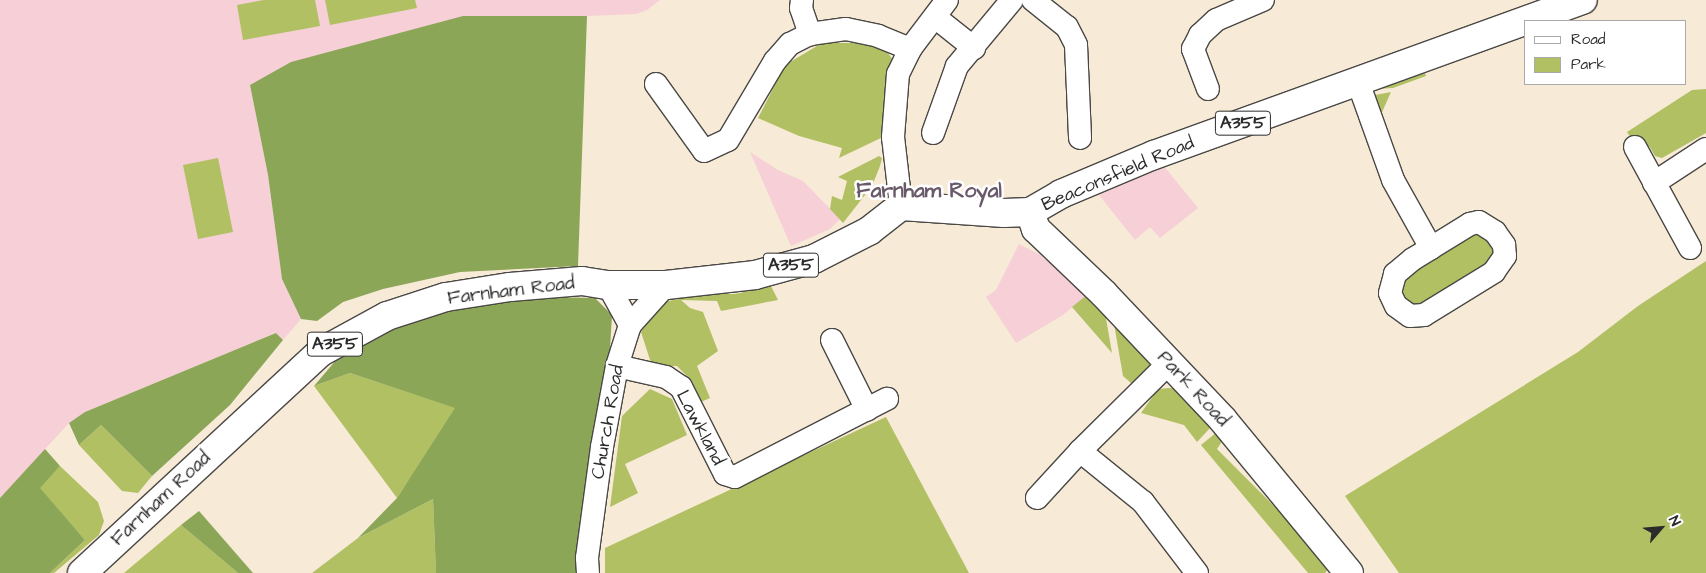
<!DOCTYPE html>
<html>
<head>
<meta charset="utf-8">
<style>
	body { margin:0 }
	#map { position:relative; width:1706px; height:573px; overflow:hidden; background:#f7ead7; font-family:"Architects Daughter",sans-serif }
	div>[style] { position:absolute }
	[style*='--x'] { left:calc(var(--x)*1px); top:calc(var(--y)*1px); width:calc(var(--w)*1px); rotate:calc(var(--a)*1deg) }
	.built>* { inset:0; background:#f6cfd7 }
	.green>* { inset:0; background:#b1c062 }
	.forest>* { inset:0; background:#8ca658 }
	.roads { filter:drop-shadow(1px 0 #4a4845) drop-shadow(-1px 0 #4a4845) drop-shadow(0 1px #4a4845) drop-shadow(0 -1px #4a4845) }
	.minor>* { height:22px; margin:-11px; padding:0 11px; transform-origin:11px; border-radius:11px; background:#fff }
	.major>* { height:28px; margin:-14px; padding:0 14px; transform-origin:14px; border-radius:14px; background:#fff }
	span { translate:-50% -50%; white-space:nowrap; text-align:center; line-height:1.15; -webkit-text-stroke:5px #fff; paint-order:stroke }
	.shield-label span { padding:1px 4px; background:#fff; border:1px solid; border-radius:4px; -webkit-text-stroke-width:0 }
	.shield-label { font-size:18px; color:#2b2b2b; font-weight:700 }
	.street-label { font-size:19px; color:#2b2b2b }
	.quarter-label { font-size:21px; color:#695a69; font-weight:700 }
	.legend { position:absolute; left:1524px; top:20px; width:162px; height:65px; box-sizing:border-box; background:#fff; border:1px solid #aaa; margin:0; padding:6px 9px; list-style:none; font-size:15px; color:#2b2b2b }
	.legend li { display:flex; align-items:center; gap:10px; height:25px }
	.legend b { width:25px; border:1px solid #aaa }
	.north { position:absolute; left:1636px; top:503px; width:50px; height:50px; -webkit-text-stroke:4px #fff; paint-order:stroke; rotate:63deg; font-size:14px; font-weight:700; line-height:20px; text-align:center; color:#2b2b2b }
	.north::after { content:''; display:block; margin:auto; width:18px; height:22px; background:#2b2b2b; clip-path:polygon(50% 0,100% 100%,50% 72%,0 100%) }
</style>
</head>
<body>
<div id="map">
	<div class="built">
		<div style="clip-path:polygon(0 0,660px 0,647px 10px,636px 14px,587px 16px,463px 16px,250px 85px,268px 175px,282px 279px,301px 319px,283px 340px,276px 333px,85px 412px,69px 423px,0 498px)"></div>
		<div style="clip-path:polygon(750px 152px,778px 170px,803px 181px,840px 219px,830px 229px,791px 246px)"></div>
		<div style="clip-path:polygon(1163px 165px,1198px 208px,1160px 238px,1150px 227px,1135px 240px,1099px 195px)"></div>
		<div style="clip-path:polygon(1019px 244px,1043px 256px,1042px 258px,1056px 266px,1086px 296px,1063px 315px,1016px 343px,986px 297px,996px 290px)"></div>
	</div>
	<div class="green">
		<div style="clip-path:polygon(264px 0,315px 0,320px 26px,243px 40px,237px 5px)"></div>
		<div style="clip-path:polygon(325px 0,415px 0,417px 8px,330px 25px)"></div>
		<div style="clip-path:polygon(822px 43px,871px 43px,888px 53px,895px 63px,885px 87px,883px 137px,839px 158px,842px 148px,799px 136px,758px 118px,785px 65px)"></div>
		<div style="clip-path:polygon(1423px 67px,1426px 76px,1393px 88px,1377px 89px)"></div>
		<div style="clip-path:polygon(1706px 89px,1706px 133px,1662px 158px,1655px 156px,1649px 146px,1640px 152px,1627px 132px,1692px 90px)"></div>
		<div style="clip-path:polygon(1391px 92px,1379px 119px,1375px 95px)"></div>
		<div style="clip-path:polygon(879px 156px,882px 158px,880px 166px,872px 186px,843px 223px,830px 209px,832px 196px,842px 200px,847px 181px,838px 177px)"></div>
		<div style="clip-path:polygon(218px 158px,233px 232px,198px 239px,183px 165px)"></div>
		<div style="clip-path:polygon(1475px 233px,1497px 246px,1493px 264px,1422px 308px,1411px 309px,1397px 293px,1402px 276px)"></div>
		<div style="clip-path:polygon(1706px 261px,1706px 573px,1399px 573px,1345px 496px,1578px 352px,1638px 306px)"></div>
		<div style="clip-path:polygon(771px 286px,778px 300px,721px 311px,717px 301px,681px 300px,690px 308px,703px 312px,718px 351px,697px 366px,710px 398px,696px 404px,692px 381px,677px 366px,652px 366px,641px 332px,653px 312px,664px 302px,701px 294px,735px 294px)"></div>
		<div style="clip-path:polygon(1088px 294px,1105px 313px,1112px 353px,1072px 307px)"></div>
		<div style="clip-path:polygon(1113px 318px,1148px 357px,1150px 368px,1138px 389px,1123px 376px)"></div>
		<div style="clip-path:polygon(350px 373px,456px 408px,397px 498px,314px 386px)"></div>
		<div style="clip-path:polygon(1169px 388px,1180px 389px,1212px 426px,1197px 442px,1184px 425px,1141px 413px,1158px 389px)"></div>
		<div style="clip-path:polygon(650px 389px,672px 399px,687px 435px,625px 464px,638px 493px,610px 507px,622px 416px)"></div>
		<div style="clip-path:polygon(886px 417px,969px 573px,605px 573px,605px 548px)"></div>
		<div style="clip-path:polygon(101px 425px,152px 476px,138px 493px,122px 491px,79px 445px)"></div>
		<div style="clip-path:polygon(1217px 432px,1223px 440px,1217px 449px,1332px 564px,1325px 573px,1308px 573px,1201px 445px)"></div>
		<div style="clip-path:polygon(60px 466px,98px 502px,104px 521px,99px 535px,54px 573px,50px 573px,85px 540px,39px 488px)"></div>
		<div style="clip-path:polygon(433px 499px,436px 573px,312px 573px,358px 538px)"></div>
		<div style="clip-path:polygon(181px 525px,238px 573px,124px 573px)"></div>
	</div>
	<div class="forest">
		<div style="clip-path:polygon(463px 16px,587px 16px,578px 266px,460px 272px,383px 289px,343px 302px,317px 321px,301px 319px,282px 279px,268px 175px,250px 85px,291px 62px)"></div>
		<div style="clip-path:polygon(550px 297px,595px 298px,612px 315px,608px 384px,576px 573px,436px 573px,433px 499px,358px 538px,397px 498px,455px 408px,350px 373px,314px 386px,348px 346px,417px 314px)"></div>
		<div style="clip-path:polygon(276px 333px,283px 340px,230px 405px,152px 476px,101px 425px,79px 445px,69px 423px,85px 412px)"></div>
		<div style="clip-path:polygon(45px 449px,60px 466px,40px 488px,85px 540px,50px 573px,0 573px,0 498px)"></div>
		<div style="clip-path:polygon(199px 511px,253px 573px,238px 573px,181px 525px)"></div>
	</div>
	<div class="roads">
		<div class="minor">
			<div style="--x:802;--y:0;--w:8;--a:97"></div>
			<div style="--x:801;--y:8;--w:28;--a:71"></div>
			<div style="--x:1033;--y:0;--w:43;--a:38.5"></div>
			<div style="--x:1067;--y:27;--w:20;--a:63"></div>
			<div style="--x:1076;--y:45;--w:93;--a:87.5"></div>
			<div style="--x:935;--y:17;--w:50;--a:38.5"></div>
			<div style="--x:1358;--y:82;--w:104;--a:70.3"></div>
			<div style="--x:1393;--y:180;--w:78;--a:60.8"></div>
			<div style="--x:1431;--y:248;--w:46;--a:-31.6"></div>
			<div style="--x:1470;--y:224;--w:9;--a:-13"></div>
			<div style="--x:1479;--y:222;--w:19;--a:32"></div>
			<div style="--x:1495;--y:232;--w:16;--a:55"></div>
			<div style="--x:1504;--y:245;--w:11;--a:85"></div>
			<div style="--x:1505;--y:256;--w:19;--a:125"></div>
			<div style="--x:1494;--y:272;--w:82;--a:148.4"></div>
			<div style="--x:1424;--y:315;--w:14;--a:176"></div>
			<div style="--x:1410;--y:316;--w:17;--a:-144"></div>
			<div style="--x:1396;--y:306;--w:14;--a:-115"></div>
			<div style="--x:1390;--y:293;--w:20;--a:-75"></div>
			<div style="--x:1395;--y:274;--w:23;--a:-40"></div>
			<div style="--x:1413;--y:259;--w:21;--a:-31"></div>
			<div style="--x:656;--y:84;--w:82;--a:54.4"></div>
			<div style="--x:704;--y:151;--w:26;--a:-25"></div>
			<div style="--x:728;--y:140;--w:92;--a:-59.3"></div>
			<div style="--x:775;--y:61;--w:23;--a:-49"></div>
			<div style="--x:790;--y:44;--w:22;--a:-27"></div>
			<div style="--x:810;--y:34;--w:36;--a:-8"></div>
			<div style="--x:846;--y:29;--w:33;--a:12"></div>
			<div style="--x:878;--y:36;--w:35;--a:22"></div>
			<div style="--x:1208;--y:89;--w:43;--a:-110.6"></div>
			<div style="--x:1193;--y:49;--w:16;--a:-63"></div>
			<div style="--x:1200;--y:35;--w:22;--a:-43"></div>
			<div style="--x:1216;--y:20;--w:51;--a:-23.1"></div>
			<div style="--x:933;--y:133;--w:71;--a:-70.3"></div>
			<div style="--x:957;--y:66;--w:86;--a:-50.2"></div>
			<div style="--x:1635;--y:147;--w:115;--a:61.4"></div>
			<div style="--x:1654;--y:183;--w:62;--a:-33.2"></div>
			<div style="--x:901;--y:206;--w:69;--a:-96.6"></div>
			<div style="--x:893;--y:137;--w:63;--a:-85.5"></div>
			<div style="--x:898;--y:74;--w:28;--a:-64"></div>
			<div style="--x:910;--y:49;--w:61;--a:-52.9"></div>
			<div style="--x:608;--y:285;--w:46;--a:61.2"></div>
			<div style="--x:832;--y:340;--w:78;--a:63.4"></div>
			<div style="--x:617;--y:366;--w:50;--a:12.7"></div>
			<div style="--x:666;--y:377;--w:18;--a:34"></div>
			<div style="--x:681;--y:387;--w:97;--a:63.2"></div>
			<div style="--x:725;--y:474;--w:10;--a:17"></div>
			<div style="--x:735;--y:477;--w:171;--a:-27.2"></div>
			<div style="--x:1080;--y:451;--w:81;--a:39"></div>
			<div style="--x:1143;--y:502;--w:89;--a:52.7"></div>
			<div style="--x:1037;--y:498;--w:64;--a:-47.5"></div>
			<div style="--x:1080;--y:451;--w:125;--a:-44.7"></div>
			<div style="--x:588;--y:573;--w:15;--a:-94"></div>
			<div style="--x:587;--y:558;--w:112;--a:-82.3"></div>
			<div style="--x:602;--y:447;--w:82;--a:-79.5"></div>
			<div style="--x:617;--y:366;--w:43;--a:-72.4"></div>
			<div style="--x:630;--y:325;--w:54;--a:-48"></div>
		</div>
		<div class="major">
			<div style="--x:1030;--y:212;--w:18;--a:71"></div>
			<div style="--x:1036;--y:229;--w:94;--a:43.7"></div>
			<div style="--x:1104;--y:294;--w:173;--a:46.6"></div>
			<div style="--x:1223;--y:420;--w:198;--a:50.5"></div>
			<div style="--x:82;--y:573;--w:326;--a:-42.8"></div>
			<div style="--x:321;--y:352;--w:75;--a:-28.6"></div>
			<div style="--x:387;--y:316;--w:62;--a:-17.9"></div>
			<div style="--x:446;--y:297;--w:65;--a:-8.9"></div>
			<div style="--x:510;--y:287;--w:72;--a:-4.8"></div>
			<div style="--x:582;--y:281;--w:26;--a:9"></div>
			<div style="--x:608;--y:285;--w:58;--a:0"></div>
			<div style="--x:666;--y:285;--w:90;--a:-6.4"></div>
			<div style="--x:755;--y:275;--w:61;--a:-15.2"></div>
			<div style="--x:814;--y:259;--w:62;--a:-27"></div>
			<div style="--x:869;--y:231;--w:41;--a:-38"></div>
			<div style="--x:901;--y:206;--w:103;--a:3.9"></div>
			<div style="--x:1004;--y:213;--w:26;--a:-2"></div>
			<div style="--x:1030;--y:212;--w:36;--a:-30"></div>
			<div style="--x:1061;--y:194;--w:101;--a:-22.8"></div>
			<div style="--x:1154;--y:155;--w:456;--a:-19.9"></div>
		</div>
	</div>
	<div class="shield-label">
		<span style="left:1243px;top:123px">A355</span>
		<span style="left:791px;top:265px">A355</span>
		<span style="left:335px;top:344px">A355</span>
	</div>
	<div class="street-label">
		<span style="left:1118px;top:174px;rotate:-23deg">Beaconsfield Road</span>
		<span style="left:511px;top:291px;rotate:-7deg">Farnham Road</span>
		<span style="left:1193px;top:389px;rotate:47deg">Park Road</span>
		<span style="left:608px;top:422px;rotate:-80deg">Church Road</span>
		<span style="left:700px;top:428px;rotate:62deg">Lawkland</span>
		<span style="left:161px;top:499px;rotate:-43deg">Farnham Road</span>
	</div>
	<div class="quarter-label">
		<span style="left:929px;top:191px">Farnham Royal</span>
	</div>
	<ul class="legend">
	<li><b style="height:6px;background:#fff"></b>Road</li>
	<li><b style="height:14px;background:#b1c062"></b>Park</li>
	</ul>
	<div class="north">N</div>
</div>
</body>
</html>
